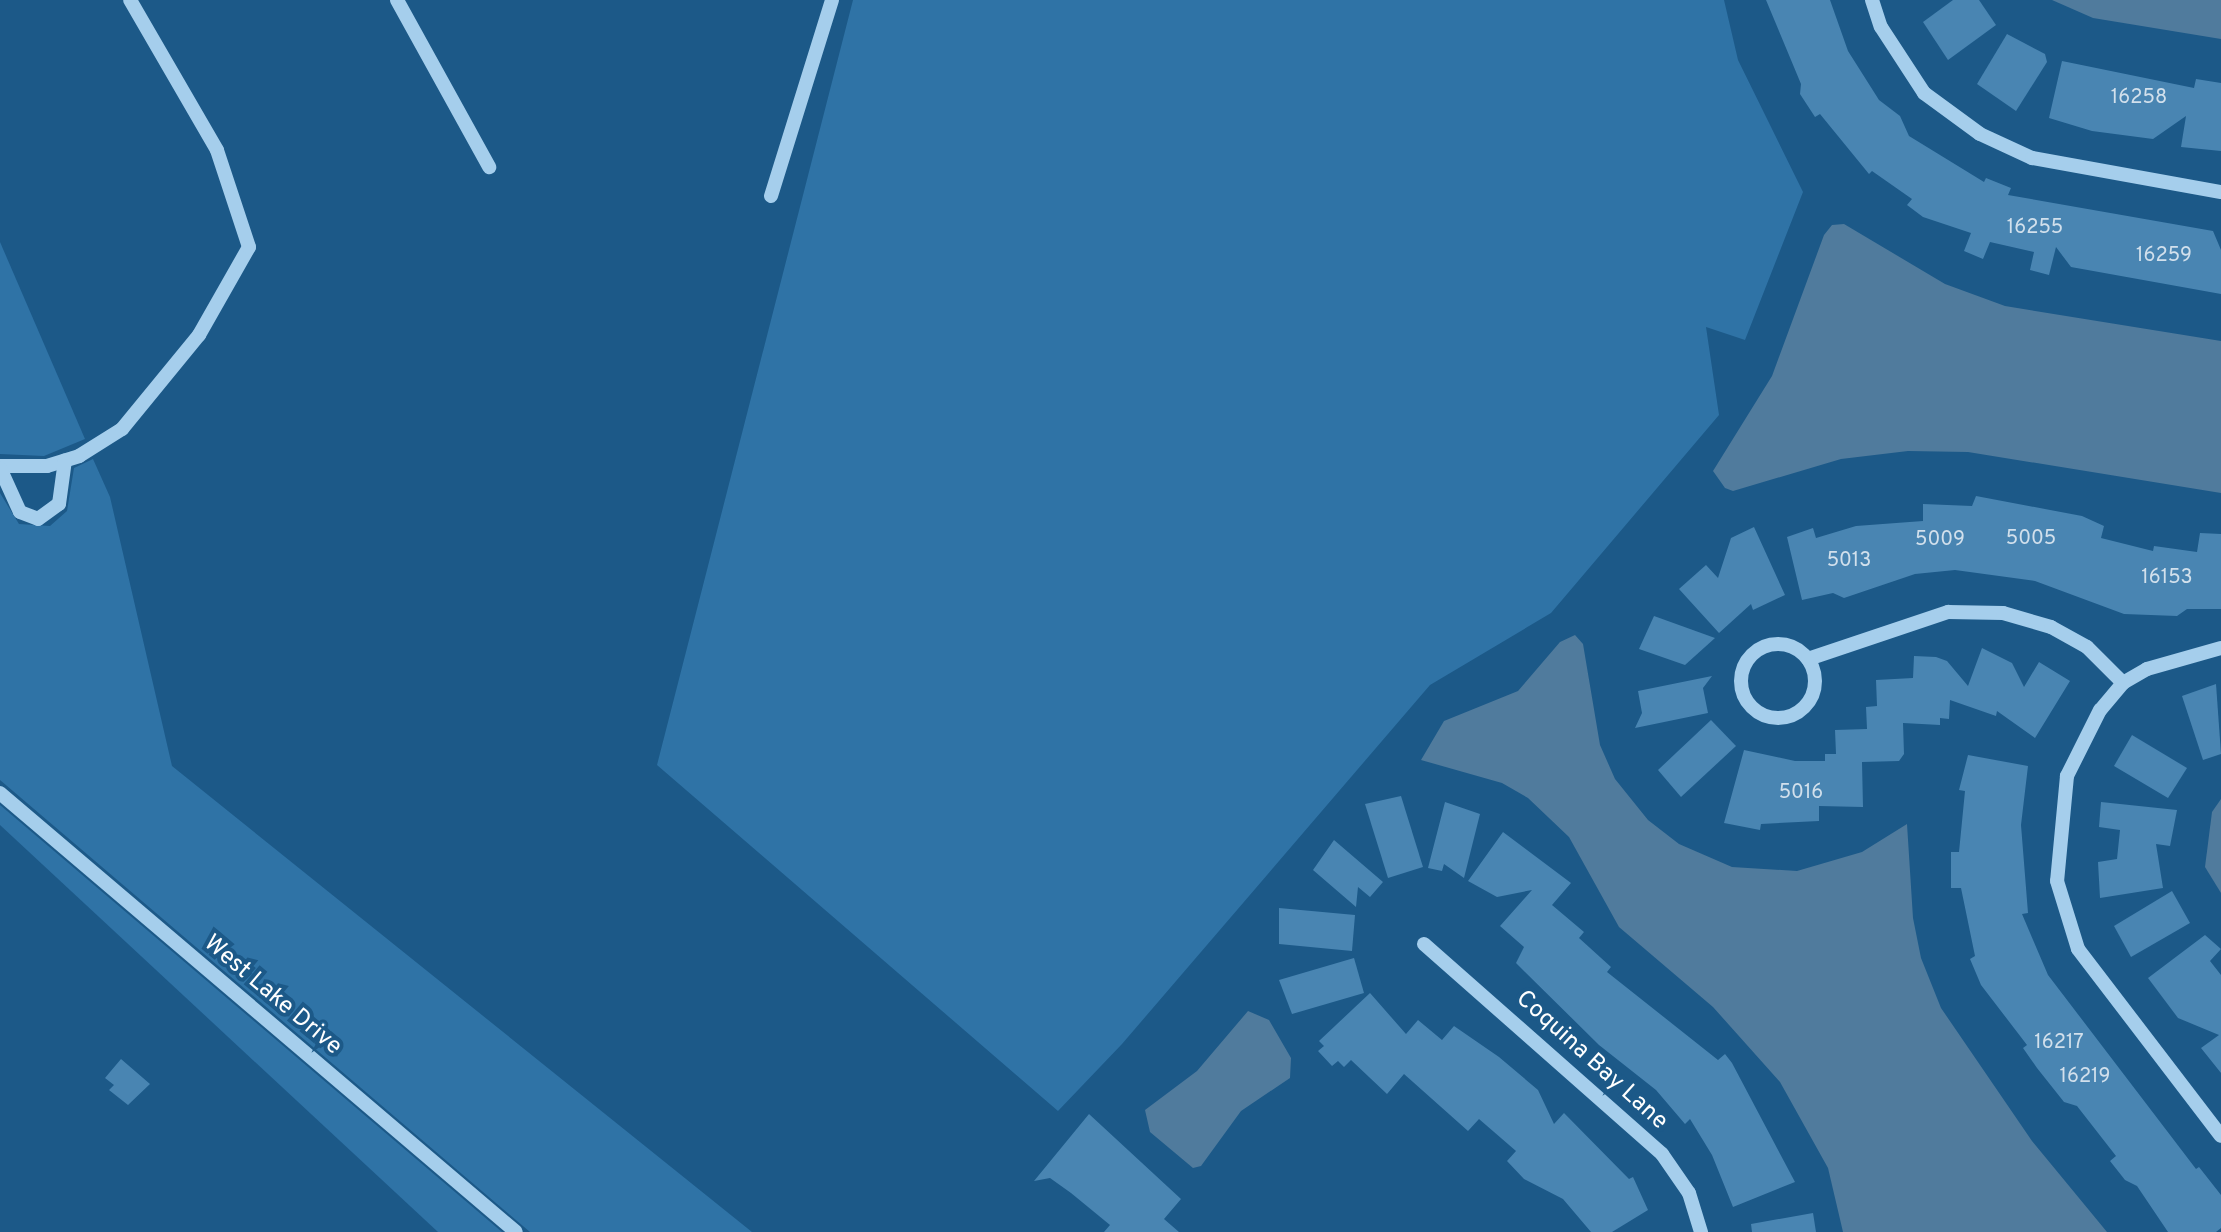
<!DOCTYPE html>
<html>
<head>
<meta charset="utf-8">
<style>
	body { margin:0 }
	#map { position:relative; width:2221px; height:1232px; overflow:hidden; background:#1c5988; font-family:Overpass,sans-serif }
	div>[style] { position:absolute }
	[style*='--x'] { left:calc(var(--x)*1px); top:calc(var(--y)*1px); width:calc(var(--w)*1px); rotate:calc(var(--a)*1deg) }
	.green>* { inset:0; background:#2f73a6 }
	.water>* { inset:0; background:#507b9d }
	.building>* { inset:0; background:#4985b2 }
	.minor>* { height:14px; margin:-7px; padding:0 7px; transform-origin:7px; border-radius:7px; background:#a5ceec }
	.minor>.ring { margin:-7px; padding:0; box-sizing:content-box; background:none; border:14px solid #a5ceec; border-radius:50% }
	span { translate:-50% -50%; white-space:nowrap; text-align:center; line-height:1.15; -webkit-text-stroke:8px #1c5988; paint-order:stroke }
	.number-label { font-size:20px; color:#d2e0ec }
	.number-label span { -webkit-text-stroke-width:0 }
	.street-label { font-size:24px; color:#fff }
</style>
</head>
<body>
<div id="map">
	<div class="green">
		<div style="clip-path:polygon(853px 0,1724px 0,1738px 60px,1803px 192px,1745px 340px,1706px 327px,1719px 415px,1551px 613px,1430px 685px,1122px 1044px,1058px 1111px,657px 765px)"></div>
		<div style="clip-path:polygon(0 242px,85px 439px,44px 456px,0 454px)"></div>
		<div style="clip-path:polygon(93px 459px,110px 497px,172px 766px,752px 1232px,530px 1232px,0 780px,0 493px,19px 524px,50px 526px,67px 511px,74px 468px)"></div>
		<div style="clip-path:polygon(0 805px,502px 1232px,438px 1232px,0 825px)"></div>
	</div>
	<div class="water">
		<div style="clip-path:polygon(2052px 0,2221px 0,2221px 39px,2093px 18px)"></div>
		<div style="clip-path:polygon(1844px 224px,1945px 284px,2005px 306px,2221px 341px,2221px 493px,1968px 452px,1908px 451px,1841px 459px,1733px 491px,1725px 488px,1713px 471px,1772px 376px,1824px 235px,1832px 225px)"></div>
		<div style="clip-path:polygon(1575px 635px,1583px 644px,1600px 745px,1615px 779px,1648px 820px,1679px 844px,1732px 867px,1797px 871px,1862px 852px,1907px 824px,1913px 918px,1921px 958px,1941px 1008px,2032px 1141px,2107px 1232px,1843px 1232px,1828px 1168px,1780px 1082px,1713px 1007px,1619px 927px,1569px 837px,1528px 798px,1502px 783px,1421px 760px,1444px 721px,1518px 691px,1560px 642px)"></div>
		<div style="clip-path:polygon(2221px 799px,2221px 893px,2205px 867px,2212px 812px)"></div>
		<div style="clip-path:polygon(1248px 1011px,1269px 1020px,1291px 1058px,1290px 1078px,1241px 1111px,1201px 1166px,1193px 1168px,1150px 1132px,1145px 1110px,1197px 1071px)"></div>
	</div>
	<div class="building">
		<div style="clip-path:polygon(1766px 0,1830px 0,1848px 51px,1879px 100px,1900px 116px,1909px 136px,1984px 182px,1986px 178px,2011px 188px,2008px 195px,2213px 231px,2221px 250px,2221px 294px,2071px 267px,2056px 247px,2049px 275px,2030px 270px,2034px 252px,1990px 242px,1983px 259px,1964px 251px,1971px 233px,1923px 217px,1907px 205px,1912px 199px,1872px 171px,1869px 174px,1820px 114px,1815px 117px,1800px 94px,1801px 84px)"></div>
		<div style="clip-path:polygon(1953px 0,1979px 0,1996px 25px,1948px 60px,1923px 22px)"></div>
		<div style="clip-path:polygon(2007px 34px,2045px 54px,2047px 62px,2016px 111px,1977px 84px)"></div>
		<div style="clip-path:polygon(2062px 61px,2194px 88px,2196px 79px,2221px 83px,2221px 151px,2181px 147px,2186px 116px,2153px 139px,2092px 131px,2049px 118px)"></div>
		<div style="clip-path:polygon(1976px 496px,2082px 516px,2104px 526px,2101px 538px,2153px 551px,2154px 546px,2197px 552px,2200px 533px,2221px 534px,2221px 609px,2187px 609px,2177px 616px,2124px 614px,2035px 581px,1955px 570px,1915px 574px,1844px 598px,1833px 593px,1802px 600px,1787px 537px,1813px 528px,1816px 538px,1856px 526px,1923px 521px,1923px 504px,1972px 506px)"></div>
		<div style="clip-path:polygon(1754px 527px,1785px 595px,1753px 610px,1751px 604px,1719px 633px,1679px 589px,1706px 565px,1718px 578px,1731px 538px)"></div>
		<div style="clip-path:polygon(1654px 616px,1715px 638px,1685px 665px,1639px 649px)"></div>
		<div style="clip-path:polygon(1982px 648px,2012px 663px,2024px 687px,2039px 662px,2070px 681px,2035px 738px,1997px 711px,1996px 716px,1950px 700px,1949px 719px,1940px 718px,1940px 725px,1903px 723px,1904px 754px,1899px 761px,1862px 762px,1863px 807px,1819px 806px,1819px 821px,1761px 824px,1760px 830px,1724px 823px,1744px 750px,1795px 761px,1825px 761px,1825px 754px,1836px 754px,1835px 730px,1867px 729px,1866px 707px,1877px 706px,1876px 680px,1913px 678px,1914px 656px,1936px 657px,1947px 661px,1968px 686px)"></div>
		<div style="clip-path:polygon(1712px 676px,1703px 688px,1708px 713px,1635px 728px,1642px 713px,1638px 691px)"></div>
		<div style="clip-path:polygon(2216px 684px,2221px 754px,2203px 760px,2182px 696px)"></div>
		<div style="clip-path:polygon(1711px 720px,1736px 746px,1681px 797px,1658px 770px)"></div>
		<div style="clip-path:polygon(2132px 735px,2187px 768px,2168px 798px,2114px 766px)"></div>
		<div style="clip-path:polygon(1968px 755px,2028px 766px,2021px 825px,2028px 913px,2022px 914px,2048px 975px,2196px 1169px,2199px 1167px,2221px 1195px,2221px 1228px,2216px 1232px,2168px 1232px,2137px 1186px,2125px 1180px,2110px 1161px,2116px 1156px,2077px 1106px,2064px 1102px,2037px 1068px,2023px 1048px,2027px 1045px,1981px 985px,1970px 959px,1975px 956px,1961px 888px,1951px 888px,1951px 852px,1959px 852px,1965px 791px,1959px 790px)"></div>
		<div style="clip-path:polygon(1401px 796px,1423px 867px,1388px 878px,1365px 804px)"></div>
		<div style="clip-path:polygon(1445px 802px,1480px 814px,1464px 878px,1444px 864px,1442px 871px,1428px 868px)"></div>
		<div style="clip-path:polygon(2101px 802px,2177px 810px,2170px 846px,2156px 844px,2163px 888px,2100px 898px,2098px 862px,2117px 859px,2120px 830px,2099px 827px)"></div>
		<div style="clip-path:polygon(1503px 832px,1571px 883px,1552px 905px,1584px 932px,1579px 938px,1611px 967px,1607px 972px,1718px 1060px,1725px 1054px,1732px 1063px,1795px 1182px,1733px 1207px,1712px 1155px,1690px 1119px,1685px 1124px,1656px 1090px,1599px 1045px,1516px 963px,1524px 947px,1500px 926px,1532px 890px,1497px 897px,1468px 881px)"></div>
		<div style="clip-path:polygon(1334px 840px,1383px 882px,1370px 897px,1358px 887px,1356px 907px,1313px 870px)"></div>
		<div style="clip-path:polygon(2172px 891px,2190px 923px,2131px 957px,2114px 926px)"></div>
		<div style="clip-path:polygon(1279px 908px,1355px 915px,1352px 951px,1279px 944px)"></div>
		<div style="clip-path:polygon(2205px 935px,2221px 949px,2210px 961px,2221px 975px,2221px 1073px,2201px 1048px,2219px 1035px,2178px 1018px,2148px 978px)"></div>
		<div style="clip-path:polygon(1354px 958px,1364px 993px,1292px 1014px,1279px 980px)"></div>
		<div style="clip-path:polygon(1370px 993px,1406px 1034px,1418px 1020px,1442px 1040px,1454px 1026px,1499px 1057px,1538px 1090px,1554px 1124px,1564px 1113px,1629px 1179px,1633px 1177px,1648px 1210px,1612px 1232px,1591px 1232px,1563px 1199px,1524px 1179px,1507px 1161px,1516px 1151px,1479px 1119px,1468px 1131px,1404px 1074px,1387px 1094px,1351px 1060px,1344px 1067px,1338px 1061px,1332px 1066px,1318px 1051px,1324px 1046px,1319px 1041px)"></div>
		<div style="clip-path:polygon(121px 1059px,150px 1084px,128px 1105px,109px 1090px,114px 1085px,105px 1078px)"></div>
		<div style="clip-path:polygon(1089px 1114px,1181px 1199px,1164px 1219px,1179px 1232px,1104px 1232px,1110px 1225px,1071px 1193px,1050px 1178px,1034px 1181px)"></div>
		<div style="clip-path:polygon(1813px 1213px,1816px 1232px,1752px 1232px,1751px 1224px)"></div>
	</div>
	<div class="minor">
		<div style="--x:397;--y:0;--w:191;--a:61.1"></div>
		<div style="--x:1872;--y:0;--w:28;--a:72"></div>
		<div style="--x:1881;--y:27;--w:79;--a:56.9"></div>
		<div style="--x:1924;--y:93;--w:69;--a:36.2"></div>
		<div style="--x:1980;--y:134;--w:57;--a:24.8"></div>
		<div style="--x:2032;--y:158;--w:192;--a:10.2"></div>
		<div style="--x:771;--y:196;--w:205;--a:-72.7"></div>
		<div style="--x:0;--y:466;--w:47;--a:0"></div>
		<div style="--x:47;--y:466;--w:34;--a:-17"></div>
		<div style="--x:79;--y:456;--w:51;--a:-32.1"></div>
		<div style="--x:122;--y:429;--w:122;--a:-50.7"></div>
		<div style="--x:199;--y:335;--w:101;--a:-60.4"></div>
		<div style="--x:249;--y:247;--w:102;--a:-108.3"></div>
		<div style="--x:217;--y:150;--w:173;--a:-120.1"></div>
		<div style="--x:0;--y:468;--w:48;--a:65.6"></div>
		<div style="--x:20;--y:512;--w:19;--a:21"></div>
		<div style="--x:38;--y:519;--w:26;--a:-36"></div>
		<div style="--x:59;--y:504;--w:44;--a:-82.2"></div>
		<div class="ring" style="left:1741px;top:644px;width:60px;height:60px"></div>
		<div style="--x:2221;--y:648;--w:77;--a:164.2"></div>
		<div style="--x:2147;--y:669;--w:28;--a:150"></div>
		<div style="--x:2123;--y:683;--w:35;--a:130"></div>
		<div style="--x:2100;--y:710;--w:74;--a:116.6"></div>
		<div style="--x:2067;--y:776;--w:105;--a:95.4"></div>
		<div style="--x:2057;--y:881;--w:71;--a:72.8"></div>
		<div style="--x:2078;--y:949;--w:235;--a:52.6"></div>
		<div style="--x:1808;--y:659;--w:148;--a:-18.6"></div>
		<div style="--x:1948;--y:612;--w:55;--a:1"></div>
		<div style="--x:2003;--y:613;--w:50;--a:16.3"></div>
		<div style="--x:2051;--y:627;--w:41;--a:29.1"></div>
		<div style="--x:2087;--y:647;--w:51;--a:45"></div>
		<div style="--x:0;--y:793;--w:677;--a:40.39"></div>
		<div style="--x:1424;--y:944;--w:317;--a:41.4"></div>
		<div style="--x:1662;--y:1154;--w:47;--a:55.3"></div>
		<div style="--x:1689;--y:1193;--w:41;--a:72.9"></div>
	</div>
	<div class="number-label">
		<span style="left:2139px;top:98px">16258</span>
		<span style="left:2035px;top:228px">16255</span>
		<span style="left:2164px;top:256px">16259</span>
		<span style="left:2031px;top:539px">5005</span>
		<span style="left:1940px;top:540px">5009</span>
		<span style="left:1849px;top:561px">5013</span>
		<span style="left:2167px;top:578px">16153</span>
		<span style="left:1801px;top:793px">5016</span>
		<span style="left:2059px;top:1043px">16217</span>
		<span style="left:2085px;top:1077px">16219</span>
	</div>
	<div class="street-label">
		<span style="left:272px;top:996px;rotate:40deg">West Lake Drive</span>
		<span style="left:1591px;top:1061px;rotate:42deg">Coquina Bay Lane</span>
	</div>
</div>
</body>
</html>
